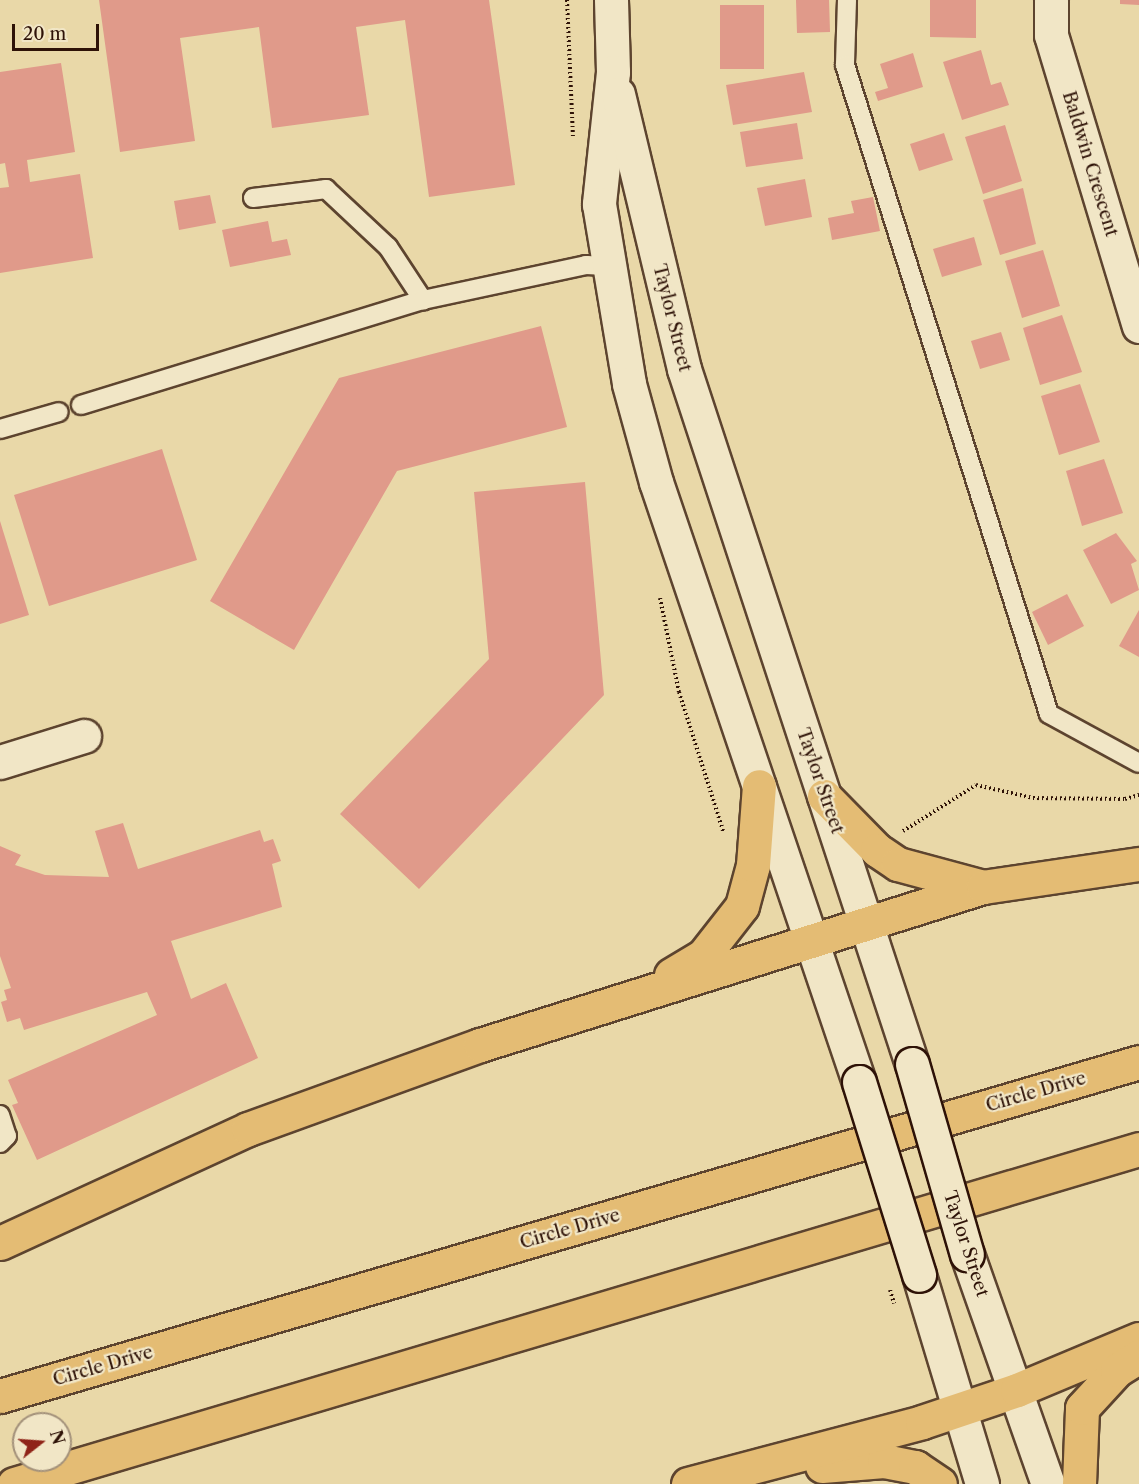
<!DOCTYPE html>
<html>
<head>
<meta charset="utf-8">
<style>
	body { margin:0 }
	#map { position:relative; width:1139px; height:1484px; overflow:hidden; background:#e9d8a8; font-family:"Libre Caslon Text",serif }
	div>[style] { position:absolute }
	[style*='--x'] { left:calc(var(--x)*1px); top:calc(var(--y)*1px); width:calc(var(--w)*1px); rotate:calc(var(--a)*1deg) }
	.building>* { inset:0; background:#e09a8a }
	.path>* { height:4px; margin-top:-2px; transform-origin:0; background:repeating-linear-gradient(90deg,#2e1207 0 1.5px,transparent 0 4.5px) }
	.roads { filter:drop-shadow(2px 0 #5d442f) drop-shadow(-2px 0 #5d442f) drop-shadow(0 2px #5d442f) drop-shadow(0 -2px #5d442f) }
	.lane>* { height:18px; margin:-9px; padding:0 9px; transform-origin:9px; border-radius:9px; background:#f1e6c6 }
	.street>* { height:33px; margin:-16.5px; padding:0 16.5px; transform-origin:16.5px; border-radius:16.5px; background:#f1e6c6 }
	.secondary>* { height:33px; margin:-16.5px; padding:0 16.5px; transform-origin:16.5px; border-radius:16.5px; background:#f1e6c6 }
	.highway>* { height:33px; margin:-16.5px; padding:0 16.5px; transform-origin:16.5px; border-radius:16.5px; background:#e4bc74 }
	.path-bridge>* { height:4px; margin-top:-2px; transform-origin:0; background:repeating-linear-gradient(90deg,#2e1207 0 1.5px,transparent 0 4.5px) }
	.bridges { filter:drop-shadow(2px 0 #2e1207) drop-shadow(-2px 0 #2e1207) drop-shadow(0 2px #2e1207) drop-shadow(0 -2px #2e1207) }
	.secondary-bridge>* { height:33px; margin:-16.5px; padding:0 16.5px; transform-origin:16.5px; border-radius:16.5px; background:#f1e6c6 }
	span { translate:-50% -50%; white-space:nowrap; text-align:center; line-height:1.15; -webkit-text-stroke:4.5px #f1e6c6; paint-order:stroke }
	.street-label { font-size:18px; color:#2e1207 }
	.north { position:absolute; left:12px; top:1412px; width:60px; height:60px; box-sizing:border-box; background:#f1e6c6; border:2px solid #a3917a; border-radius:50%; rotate:73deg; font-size:16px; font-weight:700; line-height:24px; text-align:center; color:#2e1207 }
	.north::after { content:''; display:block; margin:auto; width:21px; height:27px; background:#8f2418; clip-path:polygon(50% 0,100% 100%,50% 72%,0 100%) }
	.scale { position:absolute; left:12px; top:24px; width:87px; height:27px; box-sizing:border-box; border:3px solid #2e1207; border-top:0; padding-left:8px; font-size:18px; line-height:21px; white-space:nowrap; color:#2e1207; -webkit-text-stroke:4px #f1e6c6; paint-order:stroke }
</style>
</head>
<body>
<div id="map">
	<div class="building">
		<div style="clip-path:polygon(99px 0,489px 0,515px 185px,429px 197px,405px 20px,356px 27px,369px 115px,272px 128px,259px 27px,180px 38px,195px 141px,120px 152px)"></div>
		<div style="clip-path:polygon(796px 0,829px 0,830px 32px,797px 33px)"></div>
		<div style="clip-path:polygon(930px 0,976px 0,976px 38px,930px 37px)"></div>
		<div style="clip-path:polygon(1120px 0,1139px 0,1139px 5px,1120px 4px)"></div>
		<div style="clip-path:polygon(720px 5px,764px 5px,764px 69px,720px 69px)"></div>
		<div style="clip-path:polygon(981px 50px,991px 85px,1001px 82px,1009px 105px,962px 120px,943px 62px)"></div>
		<div style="clip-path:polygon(913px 53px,923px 87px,878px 101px,875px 92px,888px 88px,880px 64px)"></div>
		<div style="clip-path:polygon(61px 63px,75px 152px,27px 160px,30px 182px,80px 174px,93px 258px,0 273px,0 188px,9px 187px,5px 163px,0 164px,0 72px)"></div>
		<div style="clip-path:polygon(804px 72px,812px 112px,733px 125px,726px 85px)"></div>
		<div style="clip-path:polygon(797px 123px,803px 159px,746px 167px,740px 132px)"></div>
		<div style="clip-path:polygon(1005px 125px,1022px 181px,983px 194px,965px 137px)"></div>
		<div style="clip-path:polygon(944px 133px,953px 160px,919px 171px,910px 144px)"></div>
		<div style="clip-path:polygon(805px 179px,812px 217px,765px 226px,757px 188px)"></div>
		<div style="clip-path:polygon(1023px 188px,1036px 244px,1000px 255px,983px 200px)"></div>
		<div style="clip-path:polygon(210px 195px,216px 223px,179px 230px,174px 201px)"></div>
		<div style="clip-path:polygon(873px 197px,880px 231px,832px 240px,828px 218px,854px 213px,851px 201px)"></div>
		<div style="clip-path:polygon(268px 221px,272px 242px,287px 239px,291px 255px,230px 267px,222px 230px)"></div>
		<div style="clip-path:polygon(974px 237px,982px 265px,942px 277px,933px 249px)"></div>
		<div style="clip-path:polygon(1043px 250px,1060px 306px,1022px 318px,1005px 261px)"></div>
		<div style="clip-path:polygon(1062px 315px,1082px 372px,1040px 385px,1023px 328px)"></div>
		<div style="clip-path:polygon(541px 326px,567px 427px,397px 471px,294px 650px,210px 601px,339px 378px)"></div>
		<div style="clip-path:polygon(1001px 332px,1010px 360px,980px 369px,971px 341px)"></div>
		<div style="clip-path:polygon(1080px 384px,1100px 442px,1059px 455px,1041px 396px)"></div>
		<div style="clip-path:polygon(162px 449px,197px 560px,49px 606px,14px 495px)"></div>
		<div style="clip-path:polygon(1104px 459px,1123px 513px,1082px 526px,1066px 471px)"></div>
		<div style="clip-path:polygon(585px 482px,604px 695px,419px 889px,340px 814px,489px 659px,474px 492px)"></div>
		<div style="clip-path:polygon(0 521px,29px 615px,0 624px)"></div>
		<div style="clip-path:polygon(1116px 533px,1137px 561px,1131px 564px,1139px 590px,1111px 604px,1083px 550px)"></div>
		<div style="clip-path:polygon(1067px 594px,1084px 626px,1048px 645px,1032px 612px)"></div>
		<div style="clip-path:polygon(1139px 610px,1139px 657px,1119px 646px)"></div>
		<div style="clip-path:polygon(123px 823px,138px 869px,260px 830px,264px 842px,273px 839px,281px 861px,272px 864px,282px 907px,171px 941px,191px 999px,226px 983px,258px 1058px,37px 1160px,12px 1105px,18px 1103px,8px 1080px,157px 1015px,147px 992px,24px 1030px,20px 1018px,7px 1022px,1px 1002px,7px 1000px,4px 990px,11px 988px,0 956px,0 846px,21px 855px,15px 865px,45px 875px,109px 877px,95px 831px)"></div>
	</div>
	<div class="path">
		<div style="--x:567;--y:0;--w:138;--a:87.5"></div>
		<div style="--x:660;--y:598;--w:96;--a:78.6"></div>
		<div style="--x:679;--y:692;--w:146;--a:72.4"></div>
		<div style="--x:903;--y:831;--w:86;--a:-32.2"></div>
		<div style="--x:976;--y:785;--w:58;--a:12.8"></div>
		<div style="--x:1033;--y:798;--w:92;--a:0.6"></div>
		<div style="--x:1125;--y:799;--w:15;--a:-16"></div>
	</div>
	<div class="roads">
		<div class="lane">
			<div style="--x:847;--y:0;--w:65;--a:91.8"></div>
			<div style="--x:845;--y:65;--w:680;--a:72.55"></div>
			<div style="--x:1049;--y:714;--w:102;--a:28.6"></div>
			<div style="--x:253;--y:198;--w:74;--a:-7"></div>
			<div style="--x:326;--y:189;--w:85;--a:43.1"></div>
			<div style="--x:388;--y:247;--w:64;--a:56.6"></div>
			<div style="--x:81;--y:405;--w:358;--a:-17.1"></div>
			<div style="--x:423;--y:300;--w:167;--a:-12.1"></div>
			<div style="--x:586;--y:265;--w:21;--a:3"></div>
			<div style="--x:0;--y:429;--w:61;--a:-16.1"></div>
			<div style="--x:0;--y:1115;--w:22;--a:72"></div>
			<div style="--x:7;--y:1136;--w:10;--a:135"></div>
		</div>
		<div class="street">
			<div style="--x:1051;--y:0;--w:35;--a:90"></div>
			<div style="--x:1051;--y:35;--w:304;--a:73.2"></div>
			<div style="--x:0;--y:762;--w:88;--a:-17.2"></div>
		</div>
		<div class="secondary">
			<div style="--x:611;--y:0;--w:72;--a:88.4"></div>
			<div style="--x:613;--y:72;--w:133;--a:96.1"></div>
			<div style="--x:599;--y:204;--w:182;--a:80.5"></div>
			<div style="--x:629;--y:384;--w:102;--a:74.6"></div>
			<div style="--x:656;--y:482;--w:633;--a:71.31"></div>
			<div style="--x:618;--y:94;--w:283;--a:76.5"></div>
			<div style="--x:684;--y:369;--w:731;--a:71.84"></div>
			<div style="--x:967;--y:1254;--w:244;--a:70.6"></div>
			<div style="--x:919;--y:1275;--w:218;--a:73.2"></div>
		</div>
		<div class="highway">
			<div style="--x:824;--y:796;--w:76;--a:45.5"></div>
			<div style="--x:877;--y:850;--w:25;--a:34"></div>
			<div style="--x:898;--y:864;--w:88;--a:15.1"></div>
			<div style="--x:671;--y:975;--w:37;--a:-31"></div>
			<div style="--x:703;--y:956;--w:63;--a:-52"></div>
			<div style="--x:742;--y:906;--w:42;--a:-75"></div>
			<div style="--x:753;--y:865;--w:79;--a:-85.7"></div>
			<div style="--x:0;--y:1243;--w:273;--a:-24.7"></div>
			<div style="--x:248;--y:1129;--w:247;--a:-19.9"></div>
			<div style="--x:480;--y:1045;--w:527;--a:-17.44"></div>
			<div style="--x:983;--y:887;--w:158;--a:-8.4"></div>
			<div style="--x:0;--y:1396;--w:1187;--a:-16.34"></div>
			<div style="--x:822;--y:1466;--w:62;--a:-4.6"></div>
			<div style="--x:884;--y:1461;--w:32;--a:11"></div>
			<div style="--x:915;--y:1467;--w:30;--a:34"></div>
			<div style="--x:14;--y:1484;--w:1174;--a:-16.58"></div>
			<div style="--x:688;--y:1484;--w:242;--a:-14.8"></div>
			<div style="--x:922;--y:1422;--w:100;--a:-18.6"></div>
			<div style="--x:1017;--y:1390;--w:132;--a:-22.7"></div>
			<div style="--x:1079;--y:1484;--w:76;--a:-87.7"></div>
			<div style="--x:1082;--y:1408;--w:52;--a:-47.4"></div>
			<div style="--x:1117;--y:1370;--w:26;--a:-32"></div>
		</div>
	</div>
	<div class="path-bridge">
		<div style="--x:890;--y:1290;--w:14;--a:73"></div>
	</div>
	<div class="bridges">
		<div class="secondary-bridge">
			<div style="--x:912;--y:1064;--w:198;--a:73.9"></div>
			<div style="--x:859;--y:1082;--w:202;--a:72.7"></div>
		</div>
	</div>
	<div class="street-label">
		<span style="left:1090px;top:164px;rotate:73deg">Baldwin Crescent</span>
		<span style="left:672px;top:318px;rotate:76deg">Taylor Street</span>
		<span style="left:820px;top:781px;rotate:71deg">Taylor Street</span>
		<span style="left:1036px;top:1092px;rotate:-16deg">Circle Drive</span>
		<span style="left:570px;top:1229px;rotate:-16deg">Circle Drive</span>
		<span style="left:966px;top:1244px;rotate:72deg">Taylor Street</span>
		<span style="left:103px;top:1366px;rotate:-16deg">Circle Drive</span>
	</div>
	<div class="north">N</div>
	<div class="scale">20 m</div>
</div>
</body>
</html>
